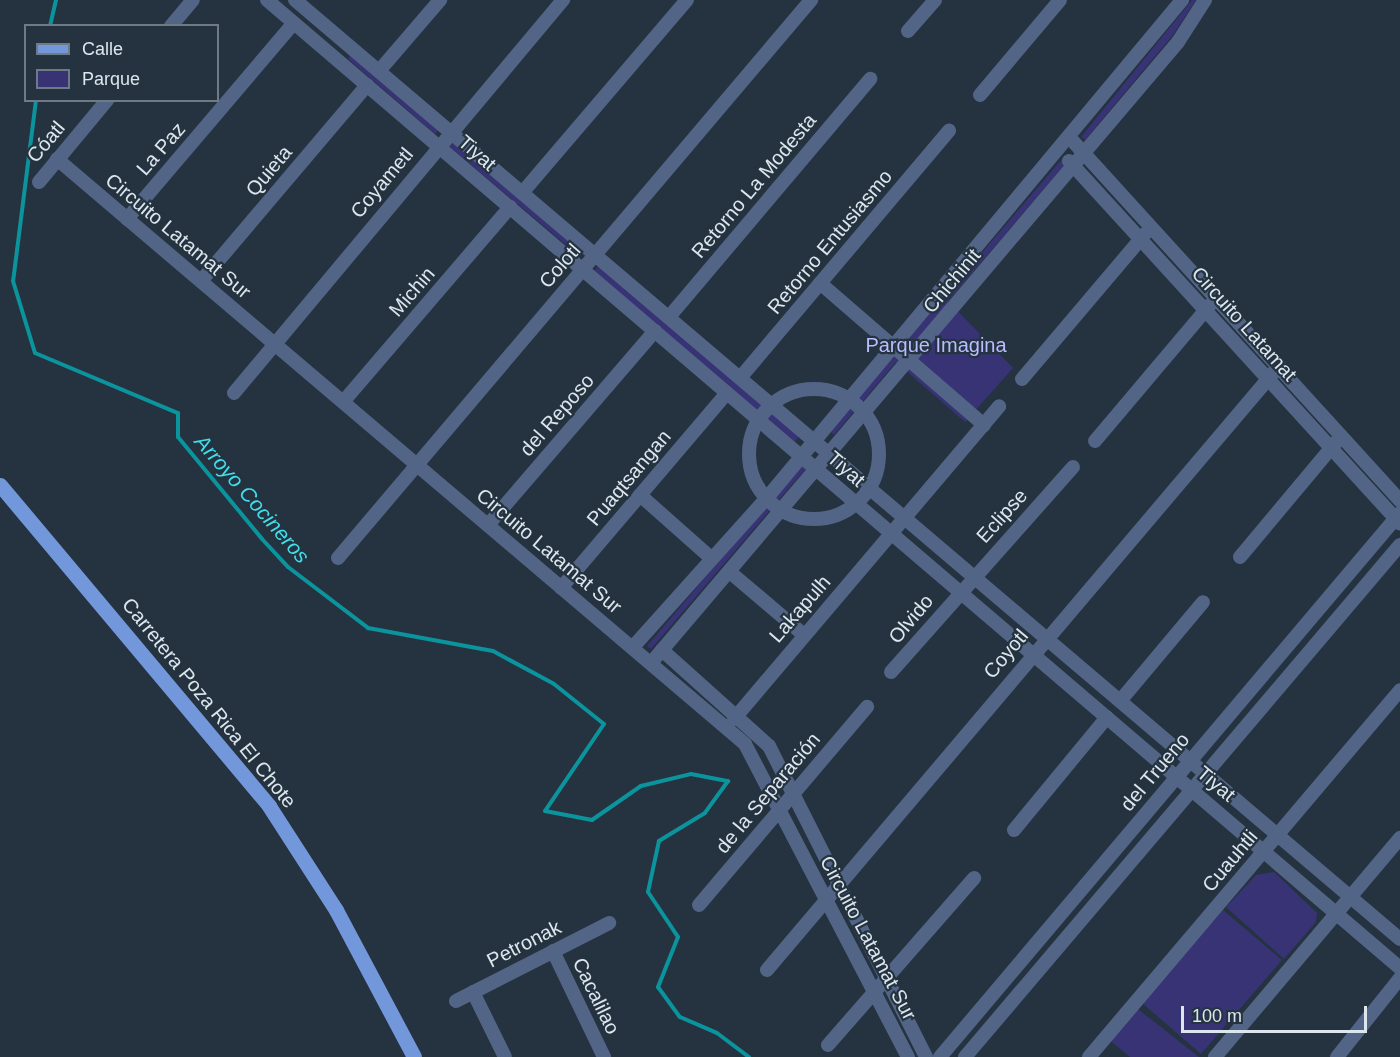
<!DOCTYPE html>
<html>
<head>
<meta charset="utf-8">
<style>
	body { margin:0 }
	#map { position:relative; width:1400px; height:1057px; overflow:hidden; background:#24333f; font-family:Arial,sans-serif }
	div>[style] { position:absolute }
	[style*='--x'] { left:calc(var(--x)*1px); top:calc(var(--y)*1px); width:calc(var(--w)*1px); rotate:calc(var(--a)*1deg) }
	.green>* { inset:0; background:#373375 }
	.stream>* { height:4px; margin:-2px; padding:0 2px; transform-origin:2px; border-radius:2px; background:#0b949d }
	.minor>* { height:14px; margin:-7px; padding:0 7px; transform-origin:7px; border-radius:7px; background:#536586 }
	.minor>.ring { margin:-7px; padding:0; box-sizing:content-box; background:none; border:14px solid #536586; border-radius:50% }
	.major>* { height:15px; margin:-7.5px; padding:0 7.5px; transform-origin:7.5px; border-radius:7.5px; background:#7397db }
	span { translate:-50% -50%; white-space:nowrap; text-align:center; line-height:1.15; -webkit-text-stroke:4.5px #24333f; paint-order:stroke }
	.street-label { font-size:20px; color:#dce6ee }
	.park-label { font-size:20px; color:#b9bcff }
	.water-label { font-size:21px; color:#41dde9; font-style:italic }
	.legend { position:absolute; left:24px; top:24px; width:195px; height:78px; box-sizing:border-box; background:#24333f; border:2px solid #6e7b85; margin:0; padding:8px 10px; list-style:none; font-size:18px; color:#dce6ee }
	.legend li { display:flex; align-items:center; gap:12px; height:30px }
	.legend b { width:30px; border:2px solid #6e7b85 }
	.scale { position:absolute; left:1181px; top:1006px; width:186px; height:27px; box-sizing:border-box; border:3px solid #dce6ee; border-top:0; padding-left:8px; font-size:18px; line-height:21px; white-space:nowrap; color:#dce6ee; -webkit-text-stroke:4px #24333f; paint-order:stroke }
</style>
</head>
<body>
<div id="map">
	<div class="green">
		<div style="clip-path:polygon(1192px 0,1196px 0,1173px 35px,1085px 140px,1081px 137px)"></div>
		<div style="clip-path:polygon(352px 53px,440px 128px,435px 134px,348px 59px)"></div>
		<div style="clip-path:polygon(455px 141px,583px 251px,579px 256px,450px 147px)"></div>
		<div style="clip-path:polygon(1062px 159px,1066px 163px,948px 301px,1013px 368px,965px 422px,896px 362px,834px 435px,830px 431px,892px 358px,881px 348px,936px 289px,944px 297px)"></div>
		<div style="clip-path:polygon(599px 265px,799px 436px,795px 442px,594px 271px)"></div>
		<div style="clip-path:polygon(803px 462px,808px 466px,651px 649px,647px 646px)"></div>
		<div style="clip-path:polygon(1274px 872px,1317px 913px,1316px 922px,1284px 959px,1226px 907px,1256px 875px)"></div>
		<div style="clip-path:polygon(1223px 910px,1282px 960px,1201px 1054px,1142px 1003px)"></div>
		<div style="clip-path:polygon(1133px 1005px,1199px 1057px,1130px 1057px,1106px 1037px)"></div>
	</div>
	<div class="stream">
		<div style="--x:50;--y:26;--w:27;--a:-77"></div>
		<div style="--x:36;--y:100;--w:182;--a:97.2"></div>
		<div style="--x:13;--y:281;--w:75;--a:73"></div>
		<div style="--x:35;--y:353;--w:155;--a:22.8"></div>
		<div style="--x:178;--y:413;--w:24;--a:90"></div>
		<div style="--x:178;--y:437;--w:132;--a:50.5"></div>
		<div style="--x:262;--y:539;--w:38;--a:47"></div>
		<div style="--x:288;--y:567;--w:101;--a:37.3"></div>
		<div style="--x:368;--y:628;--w:127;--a:10.4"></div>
		<div style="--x:493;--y:651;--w:69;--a:28.4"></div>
		<div style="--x:554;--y:684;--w:64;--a:38.7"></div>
		<div style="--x:604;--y:724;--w:105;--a:124.1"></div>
		<div style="--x:545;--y:811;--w:48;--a:10.8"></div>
		<div style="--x:592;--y:820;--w:60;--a:-34.8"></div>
		<div style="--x:641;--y:786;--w:51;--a:-13.5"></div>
		<div style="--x:691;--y:774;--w:38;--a:11"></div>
		<div style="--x:728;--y:781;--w:39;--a:126"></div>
		<div style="--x:705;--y:813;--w:54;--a:148.7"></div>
		<div style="--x:659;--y:841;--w:52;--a:102.2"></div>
		<div style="--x:648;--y:892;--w:54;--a:56.3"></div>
		<div style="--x:678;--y:937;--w:54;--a:111.8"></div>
		<div style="--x:658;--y:987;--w:37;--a:54"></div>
		<div style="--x:680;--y:1017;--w:40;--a:23.4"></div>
		<div style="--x:717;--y:1033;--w:40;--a:37"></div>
	</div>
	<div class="minor">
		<div style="--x:267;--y:0;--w:1490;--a:40.51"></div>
		<div style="--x:295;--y:0;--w:1450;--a:40.36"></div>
		<div style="--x:171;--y:26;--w:34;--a:-50"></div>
		<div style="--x:908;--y:31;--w:41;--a:-48.9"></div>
		<div style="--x:379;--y:71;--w:94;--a:-49.3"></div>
		<div style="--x:980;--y:95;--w:124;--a:-49.9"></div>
		<div style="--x:1070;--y:138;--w:491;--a:47.7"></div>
		<div style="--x:57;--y:159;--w:903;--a:40.37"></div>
		<div style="--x:745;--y:744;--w:353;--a:62.5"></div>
		<div style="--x:1069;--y:161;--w:491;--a:47.6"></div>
		<div style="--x:39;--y:182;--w:107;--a:-50.3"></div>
		<div style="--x:522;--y:193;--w:254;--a:-49.5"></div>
		<div style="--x:127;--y:219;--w:257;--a:-49.6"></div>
		<div style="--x:201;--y:281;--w:257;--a:-49.7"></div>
		<div style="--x:820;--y:283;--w:217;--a:40.9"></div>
		<div style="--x:669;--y:317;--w:312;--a:-49.8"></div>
		<div style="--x:740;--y:378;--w:324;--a:-49.8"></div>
		<div style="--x:1022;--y:379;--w:190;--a:-49.7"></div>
		<div class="ring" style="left:749px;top:389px;width:116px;height:116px"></div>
		<div style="--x:234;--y:393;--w:513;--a:-50.07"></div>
		<div style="--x:343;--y:402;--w:257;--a:-49.4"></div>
		<div style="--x:1095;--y:441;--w:178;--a:-49.8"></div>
		<div style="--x:640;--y:495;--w:95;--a:41.6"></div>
		<div style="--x:488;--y:525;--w:256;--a:-49.3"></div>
		<div style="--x:1240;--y:557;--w:151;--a:-50.1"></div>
		<div style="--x:338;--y:558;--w:732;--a:-49.71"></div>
		<div style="--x:731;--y:573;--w:94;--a:40.3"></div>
		<div style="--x:561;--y:588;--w:256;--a:-49.6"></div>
		<div style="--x:633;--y:647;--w:199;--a:-48.1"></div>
		<div style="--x:766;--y:499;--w:650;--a:-50.18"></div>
		<div style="--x:662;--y:650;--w:144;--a:41.9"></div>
		<div style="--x:769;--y:746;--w:348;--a:63.2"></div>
		<div style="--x:651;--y:663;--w:814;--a:-49.68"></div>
		<div style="--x:1178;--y:42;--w:50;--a:-57.3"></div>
		<div style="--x:891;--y:672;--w:274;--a:-48.4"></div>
		<div style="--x:1120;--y:701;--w:129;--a:-50"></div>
		<div style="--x:734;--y:719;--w:410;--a:-49.7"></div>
		<div style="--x:1014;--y:830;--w:146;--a:-50.5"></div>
		<div style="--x:699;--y:905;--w:260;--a:-49.7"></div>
		<div style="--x:553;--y:951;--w:118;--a:64.3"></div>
		<div style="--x:767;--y:970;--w:792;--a:-49.71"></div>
		<div style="--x:473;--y:992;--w:72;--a:63.8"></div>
		<div style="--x:456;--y:1001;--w:172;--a:-27"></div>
		<div style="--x:828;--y:1045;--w:222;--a:-48.8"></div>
		<div style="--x:940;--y:1057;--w:712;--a:-49.78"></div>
		<div style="--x:965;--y:1057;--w:672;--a:-49.65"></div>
		<div style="--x:1089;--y:1057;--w:481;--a:-49.7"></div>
		<div style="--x:1215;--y:1057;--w:287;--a:-49.8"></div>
		<div style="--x:1337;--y:1057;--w:101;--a:-51.4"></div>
	</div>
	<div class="major">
		<div style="--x:0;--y:485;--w:419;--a:50"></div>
		<div style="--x:269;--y:806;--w:124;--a:57.2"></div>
		<div style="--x:336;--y:910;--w:166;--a:62"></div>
	</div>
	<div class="street-label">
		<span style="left:46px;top:142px;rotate:-50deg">Cóatl</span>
		<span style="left:161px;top:149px;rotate:-49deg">La Paz</span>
		<span style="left:477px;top:153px;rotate:41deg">Tiyat</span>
		<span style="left:269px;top:171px;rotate:-50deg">Quieta</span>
		<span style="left:382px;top:183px;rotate:-50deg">Coyametl</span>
		<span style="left:754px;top:186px;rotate:-50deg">Retorno La Modesta</span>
		<span style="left:178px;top:236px;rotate:40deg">Circuito Latamat Sur</span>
		<span style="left:830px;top:242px;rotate:-50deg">Retorno Entusiasmo</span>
		<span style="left:560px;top:266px;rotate:-49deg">Colotl</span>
		<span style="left:952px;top:281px;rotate:-50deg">Chichinit</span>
		<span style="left:412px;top:292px;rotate:-49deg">Michin</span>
		<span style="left:1244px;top:324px;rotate:48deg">Circuito Latamat</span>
		<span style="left:557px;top:415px;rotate:-49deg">del Reposo</span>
		<span style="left:846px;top:469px;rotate:41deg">Tiyat</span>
		<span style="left:629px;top:478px;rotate:-50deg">Puaqtsangan</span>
		<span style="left:1002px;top:516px;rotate:-48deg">Eclipse</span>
		<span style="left:549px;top:551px;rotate:40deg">Circuito Latamat Sur</span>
		<span style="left:800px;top:609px;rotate:-49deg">Lakapulh</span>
		<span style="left:911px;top:619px;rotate:-50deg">Olvido</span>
		<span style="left:1006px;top:654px;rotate:-50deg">Coyotl</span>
		<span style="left:209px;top:703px;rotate:51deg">Carretera Poza Rica El Chote</span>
		<span style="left:1155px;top:772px;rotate:-50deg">del Trueno</span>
		<span style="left:1216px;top:784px;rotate:40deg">Tiyat</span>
		<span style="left:768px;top:793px;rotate:-50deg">de la Separación</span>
		<span style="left:1230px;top:861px;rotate:-50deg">Cuauhtli</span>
		<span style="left:868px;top:938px;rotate:62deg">Circuito Latamat Sur</span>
		<span style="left:524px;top:944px;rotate:-27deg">Petronak</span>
		<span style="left:596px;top:996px;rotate:64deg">Cacalilao</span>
	</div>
	<div class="park-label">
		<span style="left:936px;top:345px">Parque Imagina</span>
	</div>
	<div class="water-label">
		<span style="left:252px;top:499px;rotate:49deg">Arroyo Cocineros</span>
	</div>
	<ul class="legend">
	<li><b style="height:8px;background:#7397db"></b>Calle</li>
	<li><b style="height:16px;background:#373375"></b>Parque</li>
	</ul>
	<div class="scale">100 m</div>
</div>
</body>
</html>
